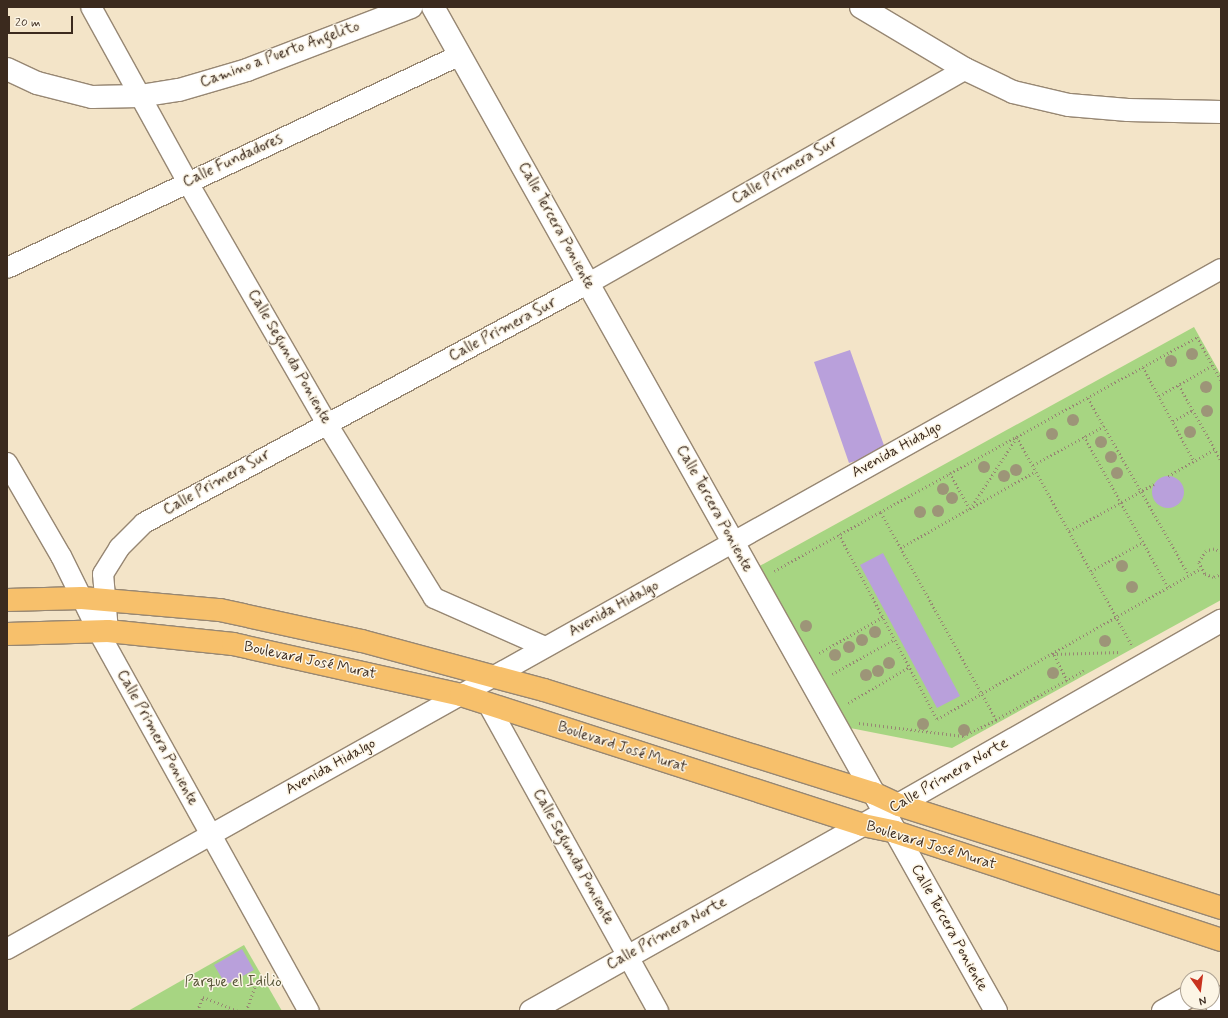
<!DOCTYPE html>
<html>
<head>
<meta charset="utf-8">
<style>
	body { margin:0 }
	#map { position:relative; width:1228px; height:1018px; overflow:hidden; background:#f3e4c8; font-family:Mynerve,sans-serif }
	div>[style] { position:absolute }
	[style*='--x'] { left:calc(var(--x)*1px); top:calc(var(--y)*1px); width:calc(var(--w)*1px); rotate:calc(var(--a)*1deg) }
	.green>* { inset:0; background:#a7d582 }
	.building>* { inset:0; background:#b9a0db }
	.round { border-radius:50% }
	.path>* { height:2.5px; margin-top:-1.25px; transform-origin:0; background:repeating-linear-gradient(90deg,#978773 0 1px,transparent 0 4px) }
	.roads { filter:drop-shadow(1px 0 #978773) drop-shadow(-1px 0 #978773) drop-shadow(0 1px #978773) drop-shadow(0 -1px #978773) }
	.minor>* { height:20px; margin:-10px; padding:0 10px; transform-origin:10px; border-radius:10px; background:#fff }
	.tertiary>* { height:22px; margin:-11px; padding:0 11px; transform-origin:11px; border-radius:11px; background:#fff }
	.trunk>* { height:22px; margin:-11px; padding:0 11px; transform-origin:11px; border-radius:11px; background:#f7c06b }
	.trees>* { width:12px; height:12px; margin:-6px; border-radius:50%; background:#9d9578 }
	span { translate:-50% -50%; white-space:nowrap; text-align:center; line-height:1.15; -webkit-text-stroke:3px #fcf5e5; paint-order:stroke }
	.street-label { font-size:15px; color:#3b2a1e }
	.park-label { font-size:15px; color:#565537 }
	.frame { position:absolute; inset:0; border:8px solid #3b2a1e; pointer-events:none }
	.north { position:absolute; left:1180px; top:970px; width:40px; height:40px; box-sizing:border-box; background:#fcf5e5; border:1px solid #afa495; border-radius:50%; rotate:166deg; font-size:11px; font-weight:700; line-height:16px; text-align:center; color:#3b2a1e }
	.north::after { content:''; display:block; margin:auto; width:14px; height:18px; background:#c8321e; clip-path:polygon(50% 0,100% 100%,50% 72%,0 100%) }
	.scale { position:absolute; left:8px; top:16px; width:65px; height:18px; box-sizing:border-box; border:2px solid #3b2a1e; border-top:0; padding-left:5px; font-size:12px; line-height:14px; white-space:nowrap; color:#3b2a1e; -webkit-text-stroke:3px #fcf5e5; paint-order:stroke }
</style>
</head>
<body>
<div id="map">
	<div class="green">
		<div style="clip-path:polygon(1194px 327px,1221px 375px,1221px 600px,952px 748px,845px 727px,756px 568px)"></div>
		<div style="clip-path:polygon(244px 945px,282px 1011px,128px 1011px)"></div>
	</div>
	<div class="building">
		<div style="clip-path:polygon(850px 350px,886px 451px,849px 463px,814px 362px)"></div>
		<div class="round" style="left:1152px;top:476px;width:32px;height:32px"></div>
		<div style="clip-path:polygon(883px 553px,960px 696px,937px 708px,860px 565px)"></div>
		<div style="clip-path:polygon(242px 949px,254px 970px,226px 985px,214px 965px)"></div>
	</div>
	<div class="path">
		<div style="--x:1143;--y:367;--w:107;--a:61.5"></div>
		<div style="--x:1179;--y:385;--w:86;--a:60.8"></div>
		<div style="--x:1159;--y:396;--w:62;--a:-29.9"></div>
		<div style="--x:1088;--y:398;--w:204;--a:60.3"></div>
		<div style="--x:1173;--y:421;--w:23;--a:-29"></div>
		<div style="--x:1084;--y:436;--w:173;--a:60.9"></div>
		<div style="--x:1033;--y:465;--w:81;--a:-28.8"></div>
		<div style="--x:950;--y:473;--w:41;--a:60.9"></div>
		<div style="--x:970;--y:509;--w:86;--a:-56.9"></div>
		<div style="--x:1017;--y:437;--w:238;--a:61.1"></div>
		<div style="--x:1168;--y:476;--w:54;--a:-29.9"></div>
		<div style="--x:1069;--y:531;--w:97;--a:-28.9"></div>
		<div style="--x:839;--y:534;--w:209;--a:62.1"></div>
		<div style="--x:937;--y:719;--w:303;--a:-29.7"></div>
		<div style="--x:900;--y:548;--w:156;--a:-29.5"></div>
		<div style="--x:1221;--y:552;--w:8;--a:-157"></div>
		<div style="--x:1214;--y:549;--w:8;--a:166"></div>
		<div style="--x:1206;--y:551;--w:13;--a:122"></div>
		<div style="--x:1199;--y:562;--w:13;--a:63"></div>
		<div style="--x:1205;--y:574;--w:9;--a:18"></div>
		<div style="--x:1214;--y:577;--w:8;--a:-23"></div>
		<div style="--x:774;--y:571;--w:121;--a:-29.1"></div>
		<div style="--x:1091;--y:571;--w:60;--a:-29.1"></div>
		<div style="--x:819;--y:653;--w:73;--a:-29.4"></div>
		<div style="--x:1084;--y:671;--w:101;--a:150.9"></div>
		<div style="--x:996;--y:720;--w:238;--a:-119.1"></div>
		<div style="--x:880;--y:512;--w:362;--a:-28.9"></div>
		<div style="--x:1197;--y:337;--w:49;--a:60.8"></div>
		<div style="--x:832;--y:674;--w:72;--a:-29.1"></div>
		<div style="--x:1067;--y:681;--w:30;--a:-117"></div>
		<div style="--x:1053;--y:654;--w:68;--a:-1.7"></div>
		<div style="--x:848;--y:703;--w:71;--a:-30.5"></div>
		<div style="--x:859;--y:723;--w:105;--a:7.1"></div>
		<div style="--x:963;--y:736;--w:37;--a:-26"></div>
		<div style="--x:197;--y:1011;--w:15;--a:-67"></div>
		<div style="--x:203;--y:997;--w:38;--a:22"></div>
		<div style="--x:246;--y:1011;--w:32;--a:-70"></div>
	</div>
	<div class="roads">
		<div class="minor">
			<div style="--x:91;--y:7;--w:201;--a:61.1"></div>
			<div style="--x:188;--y:183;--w:278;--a:60"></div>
			<div style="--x:327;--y:424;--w:204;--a:58.4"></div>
			<div style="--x:434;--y:598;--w:121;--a:23.8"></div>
			<div style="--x:7;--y:268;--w:501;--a:-25.18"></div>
			<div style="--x:7;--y:463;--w:108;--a:59.9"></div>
			<div style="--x:61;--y:556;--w:84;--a:63.7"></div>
			<div style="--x:98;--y:631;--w:435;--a:61"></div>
			<div style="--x:108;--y:631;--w:57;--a:-95"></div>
			<div style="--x:103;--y:574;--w:31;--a:-58"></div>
			<div style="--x:119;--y:548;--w:35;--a:-45"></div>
			<div style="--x:144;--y:523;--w:506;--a:-28.34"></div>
			<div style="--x:589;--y:283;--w:433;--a:-29.6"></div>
			<div style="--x:488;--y:704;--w:351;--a:61"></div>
			<div style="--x:7;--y:949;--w:1391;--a:-29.25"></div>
		</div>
		<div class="tertiary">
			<div style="--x:433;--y:7;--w:1151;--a:60.72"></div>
			<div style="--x:861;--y:7;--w:121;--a:30.8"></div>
			<div style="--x:965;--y:69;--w:53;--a:25.6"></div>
			<div style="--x:1013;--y:92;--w:57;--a:13.1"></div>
			<div style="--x:1069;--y:105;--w:59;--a:4.8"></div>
			<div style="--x:1128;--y:110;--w:93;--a:1.2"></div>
			<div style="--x:7;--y:69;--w:33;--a:25"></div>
			<div style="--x:37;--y:83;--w:57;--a:14.3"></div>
			<div style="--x:92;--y:97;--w:48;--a:-1.2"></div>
			<div style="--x:140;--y:96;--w:39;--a:-9"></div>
			<div style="--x:179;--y:90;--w:71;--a:-16.4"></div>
			<div style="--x:247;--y:70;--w:176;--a:-21"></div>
			<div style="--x:1212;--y:995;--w:18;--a:63"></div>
			<div style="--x:531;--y:1011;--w:381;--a:-29.3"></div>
			<div style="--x:863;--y:825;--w:412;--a:-29.7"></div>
			<div style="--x:1163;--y:1011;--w:29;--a:-29"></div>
		</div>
		<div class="trunk">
			<div style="--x:7;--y:600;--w:75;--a:-1.5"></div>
			<div style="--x:82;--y:598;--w:139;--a:5"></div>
			<div style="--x:220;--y:610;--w:145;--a:12.3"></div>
			<div style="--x:362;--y:641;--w:188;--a:15.1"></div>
			<div style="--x:544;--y:690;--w:345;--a:17.4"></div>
			<div style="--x:873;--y:793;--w:29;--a:25"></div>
			<div style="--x:899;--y:805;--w:338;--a:17.7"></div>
			<div style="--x:7;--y:634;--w:101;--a:-1.7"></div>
			<div style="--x:108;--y:631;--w:126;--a:5.9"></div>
			<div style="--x:233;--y:644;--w:234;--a:12.6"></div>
			<div style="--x:461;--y:695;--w:422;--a:17.9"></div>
			<div style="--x:863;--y:825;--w:33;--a:12"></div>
			<div style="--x:895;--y:832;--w:343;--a:18.3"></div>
		</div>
	</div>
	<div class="trees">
		<div style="left:1192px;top:354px"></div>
		<div style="left:1171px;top:361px"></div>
		<div style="left:1206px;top:387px"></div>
		<div style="left:1207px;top:411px"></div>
		<div style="left:1073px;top:420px"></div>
		<div style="left:1190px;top:432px"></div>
		<div style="left:1052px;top:434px"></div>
		<div style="left:1101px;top:442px"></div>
		<div style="left:1111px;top:457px"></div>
		<div style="left:984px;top:467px"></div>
		<div style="left:1016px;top:470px"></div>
		<div style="left:1117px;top:473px"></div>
		<div style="left:1004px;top:476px"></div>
		<div style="left:943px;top:489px"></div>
		<div style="left:952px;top:498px"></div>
		<div style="left:938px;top:511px"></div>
		<div style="left:920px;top:512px"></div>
		<div style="left:1122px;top:566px"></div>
		<div style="left:1132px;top:587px"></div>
		<div style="left:806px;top:626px"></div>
		<div style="left:875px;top:632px"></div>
		<div style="left:862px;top:640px"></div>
		<div style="left:1105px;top:641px"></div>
		<div style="left:849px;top:647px"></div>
		<div style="left:835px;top:655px"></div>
		<div style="left:889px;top:663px"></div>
		<div style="left:878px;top:671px"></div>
		<div style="left:1053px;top:673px"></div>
		<div style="left:866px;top:675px"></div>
		<div style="left:923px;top:724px"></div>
		<div style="left:964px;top:730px"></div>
	</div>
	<div class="street-label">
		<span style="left:280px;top:55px;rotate:-20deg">Camino a Puerto Angelito</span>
		<span style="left:233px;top:161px;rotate:-25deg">Calle Fundadores</span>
		<span style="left:785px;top:171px;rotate:-30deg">Calle Primera Sur</span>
		<span style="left:556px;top:226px;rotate:61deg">Calle Tercera Poniente</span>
		<span style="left:503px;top:330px;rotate:-28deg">Calle Primera Sur</span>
		<span style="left:289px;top:357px;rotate:60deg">Calle Segunda Poniente</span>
		<span style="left:897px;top:450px;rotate:-29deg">Avenida Hidalgo</span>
		<span style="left:217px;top:483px;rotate:-29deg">Calle Primera Sur</span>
		<span style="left:714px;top:509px;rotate:61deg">Calle Tercera Poniente</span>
		<span style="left:614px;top:609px;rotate:-29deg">Avenida Hidalgo</span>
		<span style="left:310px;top:661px;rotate:12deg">Boulevard José Murat</span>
		<span style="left:157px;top:738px;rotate:61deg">Calle Primera Poniente</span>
		<span style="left:622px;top:748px;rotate:18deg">Boulevard José Murat</span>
		<span style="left:331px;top:767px;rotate:-29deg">Avenida Hidalgo</span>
		<span style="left:949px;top:776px;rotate:-30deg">Calle Primera Norte</span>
		<span style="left:931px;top:846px;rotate:17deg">Boulevard José Murat</span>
		<span style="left:573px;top:857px;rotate:61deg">Calle Segunda Poniente</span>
		<span style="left:949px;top:928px;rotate:61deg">Calle Tercera Poniente</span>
		<span style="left:667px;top:934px;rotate:-29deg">Calle Primera Norte</span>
	</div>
	<div class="park-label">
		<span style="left:233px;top:983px">Parque el Idilio</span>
	</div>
	<div class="frame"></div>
	<div class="north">N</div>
	<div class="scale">20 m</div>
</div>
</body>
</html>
